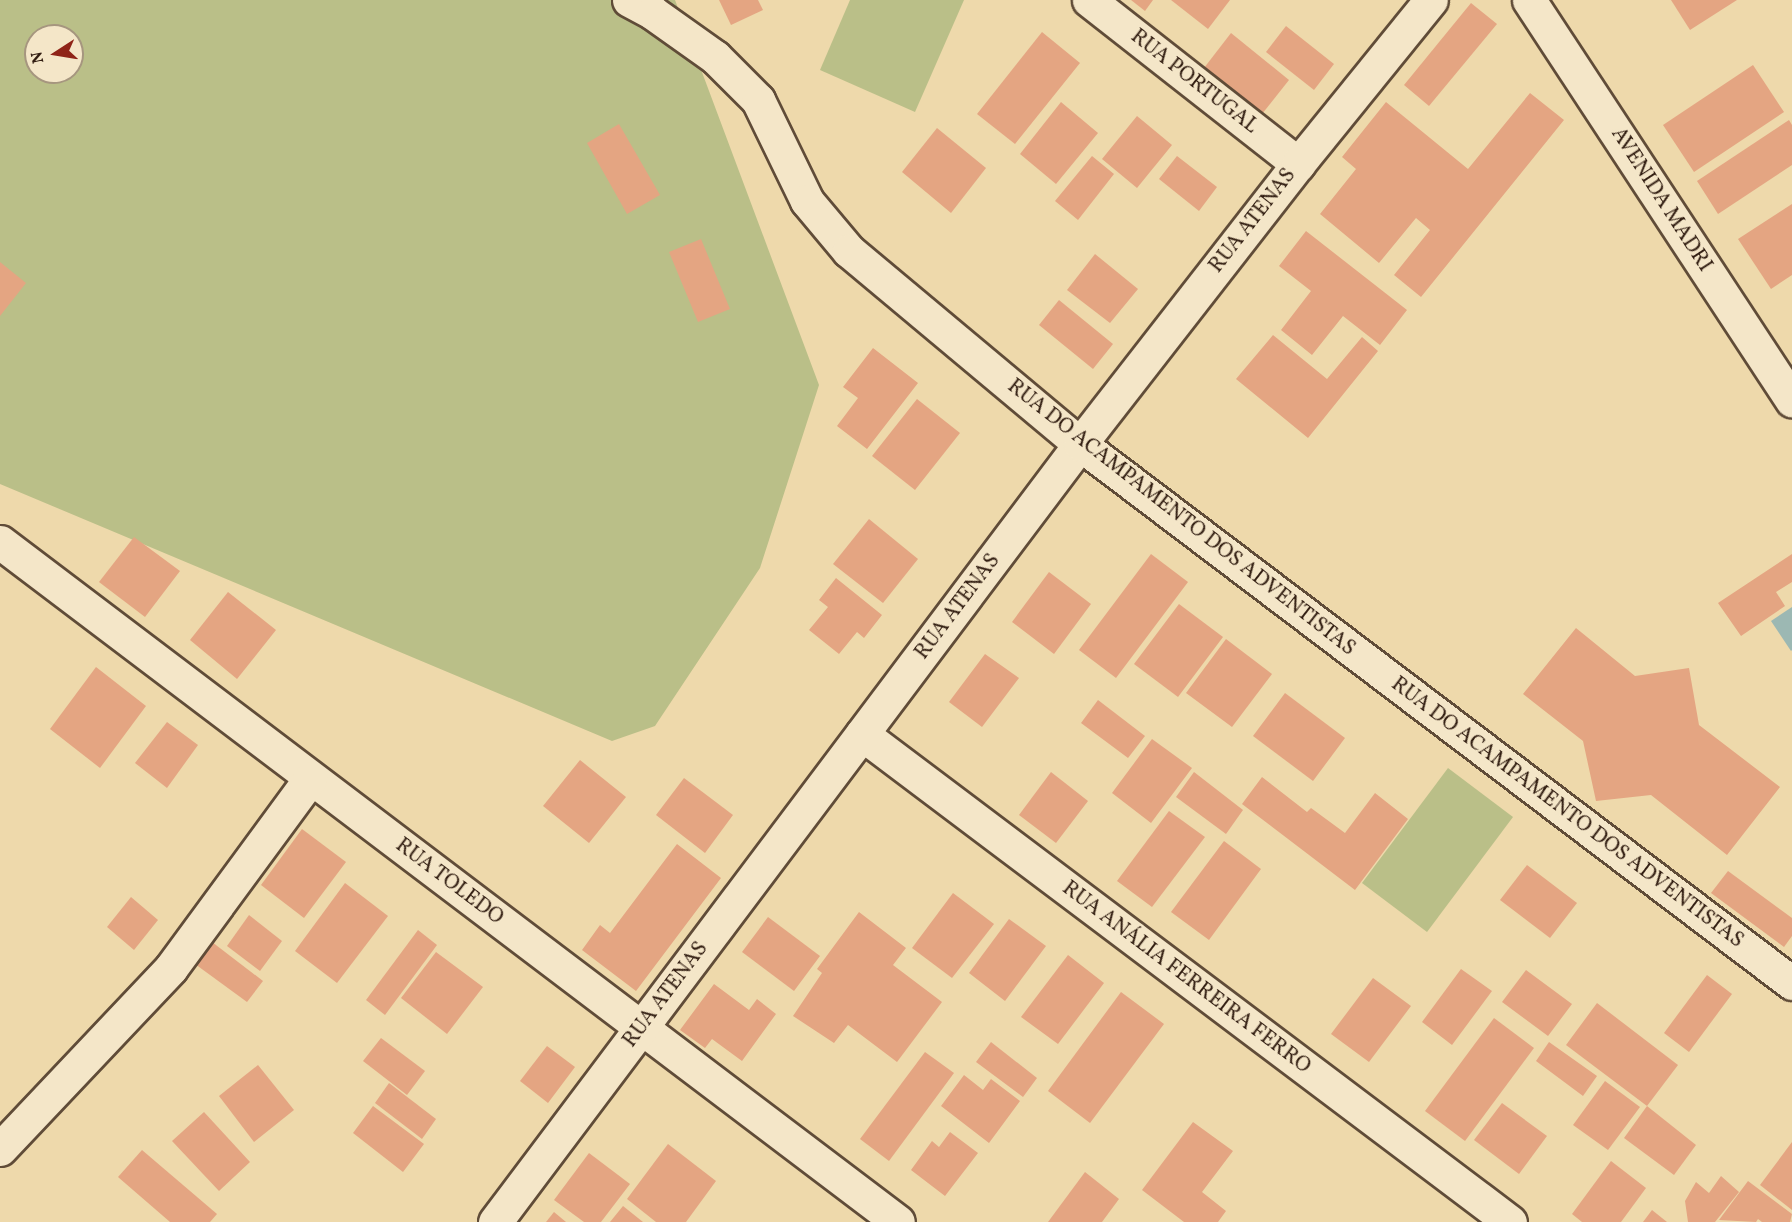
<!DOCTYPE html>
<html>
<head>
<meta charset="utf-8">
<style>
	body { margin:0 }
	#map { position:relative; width:1792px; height:1222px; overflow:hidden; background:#eed9ab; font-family:Vollkorn,serif }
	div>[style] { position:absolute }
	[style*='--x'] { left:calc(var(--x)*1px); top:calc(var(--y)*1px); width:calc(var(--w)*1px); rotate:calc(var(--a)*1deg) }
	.green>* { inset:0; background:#babf88 }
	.water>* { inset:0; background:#9cb8b3 }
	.building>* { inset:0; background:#e4a582 }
	.roads { filter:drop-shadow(2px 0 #604c38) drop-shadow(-2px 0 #604c38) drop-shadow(0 2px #604c38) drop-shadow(0 -2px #604c38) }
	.minor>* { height:33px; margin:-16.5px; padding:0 16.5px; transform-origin:16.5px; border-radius:16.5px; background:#f4e6c8 }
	span { translate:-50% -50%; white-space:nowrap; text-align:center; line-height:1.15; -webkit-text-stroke:4.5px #f4e6c8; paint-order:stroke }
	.street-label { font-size:21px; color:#311d11 }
	.north { position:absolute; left:24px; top:24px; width:60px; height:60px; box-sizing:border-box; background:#f4e6c8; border:2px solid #a6967f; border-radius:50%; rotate:258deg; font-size:16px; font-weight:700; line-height:24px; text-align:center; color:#311d11 }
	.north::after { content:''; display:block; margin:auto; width:21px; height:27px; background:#8f2418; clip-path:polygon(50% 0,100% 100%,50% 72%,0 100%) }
</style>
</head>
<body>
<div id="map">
	<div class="green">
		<div style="clip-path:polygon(evenodd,0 0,675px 0,819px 385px,760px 568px,655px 726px,612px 741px,0 484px,0 0,36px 36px,72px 36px,72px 72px,36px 72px,36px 36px)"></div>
		<div style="clip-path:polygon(850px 0,964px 0,915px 112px,820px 70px)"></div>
		<div style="clip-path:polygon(1448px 768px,1513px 817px,1427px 932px,1362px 883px)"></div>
	</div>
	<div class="water">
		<div style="clip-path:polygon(1792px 607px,1792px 650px,1791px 651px,1771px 621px)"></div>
	</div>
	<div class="building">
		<div style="clip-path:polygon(719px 0,758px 0,763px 10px,731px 25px)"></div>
		<div style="clip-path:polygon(1131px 0,1153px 0,1145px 11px)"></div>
		<div style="clip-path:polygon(1171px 0,1230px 0,1208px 29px)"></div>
		<div style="clip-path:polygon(1671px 0,1737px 0,1690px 30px)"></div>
		<div style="clip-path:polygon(1471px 3px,1497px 24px,1429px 106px,1404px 85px)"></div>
		<div style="clip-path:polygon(1286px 26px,1334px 64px,1314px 90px,1266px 52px)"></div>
		<div style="clip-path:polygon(1042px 32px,1080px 63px,1015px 144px,977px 114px)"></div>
		<div style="clip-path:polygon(1231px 33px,1289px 80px,1262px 114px,1204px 68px)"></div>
		<div style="clip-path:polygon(1753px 65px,1784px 112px,1694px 172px,1663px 125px)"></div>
		<div style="clip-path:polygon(1530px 93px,1564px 120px,1421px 297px,1394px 275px,1430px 230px,1416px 218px,1379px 263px,1320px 214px,1356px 169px,1342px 157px,1386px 102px,1468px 169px)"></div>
		<div style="clip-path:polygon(1061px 102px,1098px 133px,1056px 184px,1020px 154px)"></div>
		<div style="clip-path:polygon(1137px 116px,1172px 145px,1137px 188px,1102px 159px)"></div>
		<div style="clip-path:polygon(1789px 120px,1792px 125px,1792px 165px,1718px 214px,1697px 181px)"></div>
		<div style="clip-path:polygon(619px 124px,660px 195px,627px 214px,587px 143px)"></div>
		<div style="clip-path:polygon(937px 128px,986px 168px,951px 213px,902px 172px)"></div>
		<div style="clip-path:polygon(1092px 156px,1114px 174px,1078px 220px,1055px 201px)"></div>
		<div style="clip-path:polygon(1177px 156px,1217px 187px,1199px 211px,1159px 179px)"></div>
		<div style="clip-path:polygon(1792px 204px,1792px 275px,1771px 289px,1738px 239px)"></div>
		<div style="clip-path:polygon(1306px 231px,1407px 310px,1380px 345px,1343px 316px,1312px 355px,1281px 330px,1311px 291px,1279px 266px)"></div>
		<div style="clip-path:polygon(701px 239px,730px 309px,698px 322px,669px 252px)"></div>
		<div style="clip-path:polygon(1095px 254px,1138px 289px,1110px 323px,1067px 290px)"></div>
		<div style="clip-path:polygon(0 262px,26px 283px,0 316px)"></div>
		<div style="clip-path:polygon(1059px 300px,1113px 344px,1093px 369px,1039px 325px)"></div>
		<div style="clip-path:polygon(1273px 335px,1327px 379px,1362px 337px,1378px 351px,1308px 438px,1236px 379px)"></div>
		<div style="clip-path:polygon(873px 348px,918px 383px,867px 449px,837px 426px,858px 398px,843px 387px)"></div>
		<div style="clip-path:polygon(917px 399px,960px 433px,915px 490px,872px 456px)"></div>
		<div style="clip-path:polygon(869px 519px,918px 559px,883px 603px,833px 564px)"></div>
		<div style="clip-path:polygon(134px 537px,180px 571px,145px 617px,99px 582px)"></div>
		<div style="clip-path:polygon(1151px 554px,1188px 582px,1116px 678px,1079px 650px)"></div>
		<div style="clip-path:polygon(1792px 554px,1792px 582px,1776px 592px,1785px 606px,1741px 636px,1718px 603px)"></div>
		<div style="clip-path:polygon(1049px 572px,1091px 604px,1054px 654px,1012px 622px)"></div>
		<div style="clip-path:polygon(836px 578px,882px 615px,864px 638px,857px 632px,839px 654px,809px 630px,828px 607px,819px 600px)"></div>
		<div style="clip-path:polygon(228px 592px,276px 630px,237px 679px,190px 640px)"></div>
		<div style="clip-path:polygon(1179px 604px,1223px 637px,1178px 697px,1134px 664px)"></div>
		<div style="clip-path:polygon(1576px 628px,1635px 676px,1689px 668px,1699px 725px,1780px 787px,1727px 855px,1651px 795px,1596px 801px,1583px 741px,1523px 694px)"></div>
		<div style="clip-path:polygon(1226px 639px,1272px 674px,1232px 727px,1186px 693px)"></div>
		<div style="clip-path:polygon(985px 654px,1019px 678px,982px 727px,949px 702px)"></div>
		<div style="clip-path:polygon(96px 667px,146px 706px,100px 768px,50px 729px)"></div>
		<div style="clip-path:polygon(1285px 693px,1345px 738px,1313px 781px,1253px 736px)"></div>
		<div style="clip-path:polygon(1098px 700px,1145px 736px,1128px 758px,1081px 723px)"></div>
		<div style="clip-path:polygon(167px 722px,198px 745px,167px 788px,135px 763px)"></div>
		<div style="clip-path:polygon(1152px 739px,1192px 768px,1151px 823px,1112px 793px)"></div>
		<div style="clip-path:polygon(580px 760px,626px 797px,589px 843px,543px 806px)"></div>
		<div style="clip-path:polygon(1051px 772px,1088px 801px,1056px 843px,1019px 815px)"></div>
		<div style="clip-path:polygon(1194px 772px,1243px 810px,1226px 834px,1176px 797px)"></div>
		<div style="clip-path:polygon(1262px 777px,1307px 812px,1311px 808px,1345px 833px,1375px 793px,1408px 819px,1355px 890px,1242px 804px)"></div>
		<div style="clip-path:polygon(684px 778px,733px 815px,705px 853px,656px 815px)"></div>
		<div style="clip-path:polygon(1169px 811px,1205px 837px,1152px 907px,1117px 881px)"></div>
		<div style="clip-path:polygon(302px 829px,346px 862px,304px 918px,261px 885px)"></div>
		<div style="clip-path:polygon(1224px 841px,1261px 869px,1209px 940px,1171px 912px)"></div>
		<div style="clip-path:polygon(677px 844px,721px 878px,636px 991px,582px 950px,600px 925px,610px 933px)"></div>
		<div style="clip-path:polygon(1527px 865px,1577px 903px,1550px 938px,1500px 900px)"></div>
		<div style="clip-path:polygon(1728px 871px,1792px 918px,1792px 936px,1784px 947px,1711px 893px)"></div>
		<div style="clip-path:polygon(345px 883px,388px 916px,337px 983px,295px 951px)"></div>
		<div style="clip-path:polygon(953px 893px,994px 924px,952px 978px,912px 948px)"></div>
		<div style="clip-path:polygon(131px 897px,158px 920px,134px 950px,107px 927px)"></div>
		<div style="clip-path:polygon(859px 912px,906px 948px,893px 965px,942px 1002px,897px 1062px,848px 1025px,834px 1043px,793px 1016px,822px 973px,817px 969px)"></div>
		<div style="clip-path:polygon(249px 915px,282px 941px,260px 971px,227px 946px)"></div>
		<div style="clip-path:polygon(768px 917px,820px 956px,794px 991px,742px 952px)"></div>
		<div style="clip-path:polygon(1009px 919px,1046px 946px,1005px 1001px,969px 973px)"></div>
		<div style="clip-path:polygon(418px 930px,437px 945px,385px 1015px,366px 1000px)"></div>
		<div style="clip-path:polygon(212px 942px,263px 981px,247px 1002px,195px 964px)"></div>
		<div style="clip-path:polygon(436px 952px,483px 987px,447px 1034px,401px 998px)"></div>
		<div style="clip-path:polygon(1068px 955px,1104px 983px,1058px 1044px,1021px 1017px)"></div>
		<div style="clip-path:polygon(1461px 969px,1492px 991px,1452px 1045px,1422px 1022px)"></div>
		<div style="clip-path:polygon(1526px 970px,1572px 1004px,1548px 1036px,1502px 1002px)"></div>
		<div style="clip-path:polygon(1707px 975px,1732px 994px,1689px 1052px,1664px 1033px)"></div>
		<div style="clip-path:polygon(1373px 978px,1411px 1006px,1369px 1062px,1331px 1034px)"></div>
		<div style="clip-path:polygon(714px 984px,749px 1010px,757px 999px,776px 1014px,742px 1061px,712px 1039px,705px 1048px,680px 1030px)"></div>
		<div style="clip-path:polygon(1121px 992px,1164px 1024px,1090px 1123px,1048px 1091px)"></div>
		<div style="clip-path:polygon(1597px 1003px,1678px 1065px,1647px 1106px,1566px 1045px)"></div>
		<div style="clip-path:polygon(1494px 1018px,1534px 1048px,1465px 1141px,1425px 1111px)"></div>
		<div style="clip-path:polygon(381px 1038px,425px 1071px,407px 1095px,363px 1061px)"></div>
		<div style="clip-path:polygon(991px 1042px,1037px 1078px,1023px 1097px,976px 1062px)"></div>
		<div style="clip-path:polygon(1549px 1042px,1597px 1076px,1583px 1096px,1536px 1061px)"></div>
		<div style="clip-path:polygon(547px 1046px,575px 1067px,548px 1103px,520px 1081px)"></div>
		<div style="clip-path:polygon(925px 1052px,954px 1073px,889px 1161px,860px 1139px)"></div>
		<div style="clip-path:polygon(258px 1065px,294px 1110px,254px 1142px,219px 1096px)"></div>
		<div style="clip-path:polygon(964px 1075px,983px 1090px,991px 1079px,1020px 1101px,989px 1143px,941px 1106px)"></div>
		<div style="clip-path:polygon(1605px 1081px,1640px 1107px,1608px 1150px,1573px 1125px)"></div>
		<div style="clip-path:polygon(389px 1083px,436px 1119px,422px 1139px,375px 1103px)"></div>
		<div style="clip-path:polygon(1502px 1103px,1547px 1136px,1519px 1174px,1474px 1140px)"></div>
		<div style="clip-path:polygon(373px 1106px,424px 1144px,403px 1172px,353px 1133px)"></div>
		<div style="clip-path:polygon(1647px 1106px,1696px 1145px,1674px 1175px,1624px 1138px)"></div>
		<div style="clip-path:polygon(204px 1112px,250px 1162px,219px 1191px,172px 1141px)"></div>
		<div style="clip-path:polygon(1193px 1122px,1233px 1151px,1202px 1192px,1226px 1211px,1218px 1222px,1184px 1222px,1142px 1190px)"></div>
		<div style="clip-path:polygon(950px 1132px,978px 1153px,945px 1196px,911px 1170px,932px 1141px,939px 1147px)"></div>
		<div style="clip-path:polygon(1792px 1142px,1792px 1210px,1760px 1185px)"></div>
		<div style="clip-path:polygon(668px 1144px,716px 1181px,686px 1222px,656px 1222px,627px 1199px)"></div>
		<div style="clip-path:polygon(142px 1150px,217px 1214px,210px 1222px,170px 1222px,118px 1177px)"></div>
		<div style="clip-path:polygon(589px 1153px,630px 1184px,601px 1222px,584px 1222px,554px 1200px)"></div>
		<div style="clip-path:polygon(1611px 1161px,1646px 1188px,1621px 1222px,1582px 1222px,1572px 1214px)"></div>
		<div style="clip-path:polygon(1085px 1172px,1119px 1199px,1102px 1222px,1048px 1222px)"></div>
		<div style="clip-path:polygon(1721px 1176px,1739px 1192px,1715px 1222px,1688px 1222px,1685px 1201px,1696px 1182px,1709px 1193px)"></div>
		<div style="clip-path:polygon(1748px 1181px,1792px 1214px,1790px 1222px,1762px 1222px,1758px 1219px,1756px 1222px,1719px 1220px)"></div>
		<div style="clip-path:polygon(623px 1206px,643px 1222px,610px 1222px)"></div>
		<div style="clip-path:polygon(1652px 1210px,1667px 1222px,1643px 1222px)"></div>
		<div style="clip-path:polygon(554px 1212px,566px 1222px,546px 1222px)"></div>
	</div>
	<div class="roads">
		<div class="minor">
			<div style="--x:629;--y:0;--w:27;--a:28"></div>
			<div style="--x:653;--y:13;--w:76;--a:35.4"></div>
			<div style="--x:715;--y:57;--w:61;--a:45"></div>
			<div style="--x:758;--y:100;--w:112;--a:64.1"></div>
			<div style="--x:807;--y:201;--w:65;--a:50"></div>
			<div style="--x:849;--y:251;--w:301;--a:39.9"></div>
			<div style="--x:1080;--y:444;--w:893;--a:37.13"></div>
			<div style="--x:1089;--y:0;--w:266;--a:38.1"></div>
			<div style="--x:1529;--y:0;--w:479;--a:56.7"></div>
			<div style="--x:0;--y:542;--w:1126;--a:37.13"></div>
			<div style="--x:862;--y:734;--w:811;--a:36.98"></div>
			<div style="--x:0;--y:1149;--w:249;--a:-46.6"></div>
			<div style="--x:171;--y:968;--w:235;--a:-53.7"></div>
			<div style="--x:495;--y:1222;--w:973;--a:-53.06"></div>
			<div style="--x:1080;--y:444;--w:355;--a:-52.1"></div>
			<div style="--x:1298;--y:164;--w:211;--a:-51"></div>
		</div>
	</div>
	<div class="street-label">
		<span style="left:1194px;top:82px;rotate:38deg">RUA PORTUGAL</span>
		<span style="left:1661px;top:200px;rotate:57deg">AVENIDA MADRI</span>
		<span style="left:1253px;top:221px;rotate:-52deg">RUA ATENAS</span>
		<span style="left:1181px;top:518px;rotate:38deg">RUA DO ACAMPAMENTO DOS ADVENTISTAS</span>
		<span style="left:958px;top:607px;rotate:-53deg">RUA ATENAS</span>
		<span style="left:1567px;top:813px;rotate:37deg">RUA DO ACAMPAMENTO DOS ADVENTISTAS</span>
		<span style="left:449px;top:882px;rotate:37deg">RUA TOLEDO</span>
		<span style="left:1186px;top:978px;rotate:37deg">RUA ANÁLIA FERREIRA FERRO</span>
		<span style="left:666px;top:995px;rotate:-53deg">RUA ATENAS</span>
	</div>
	<div class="north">N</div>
</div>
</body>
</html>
